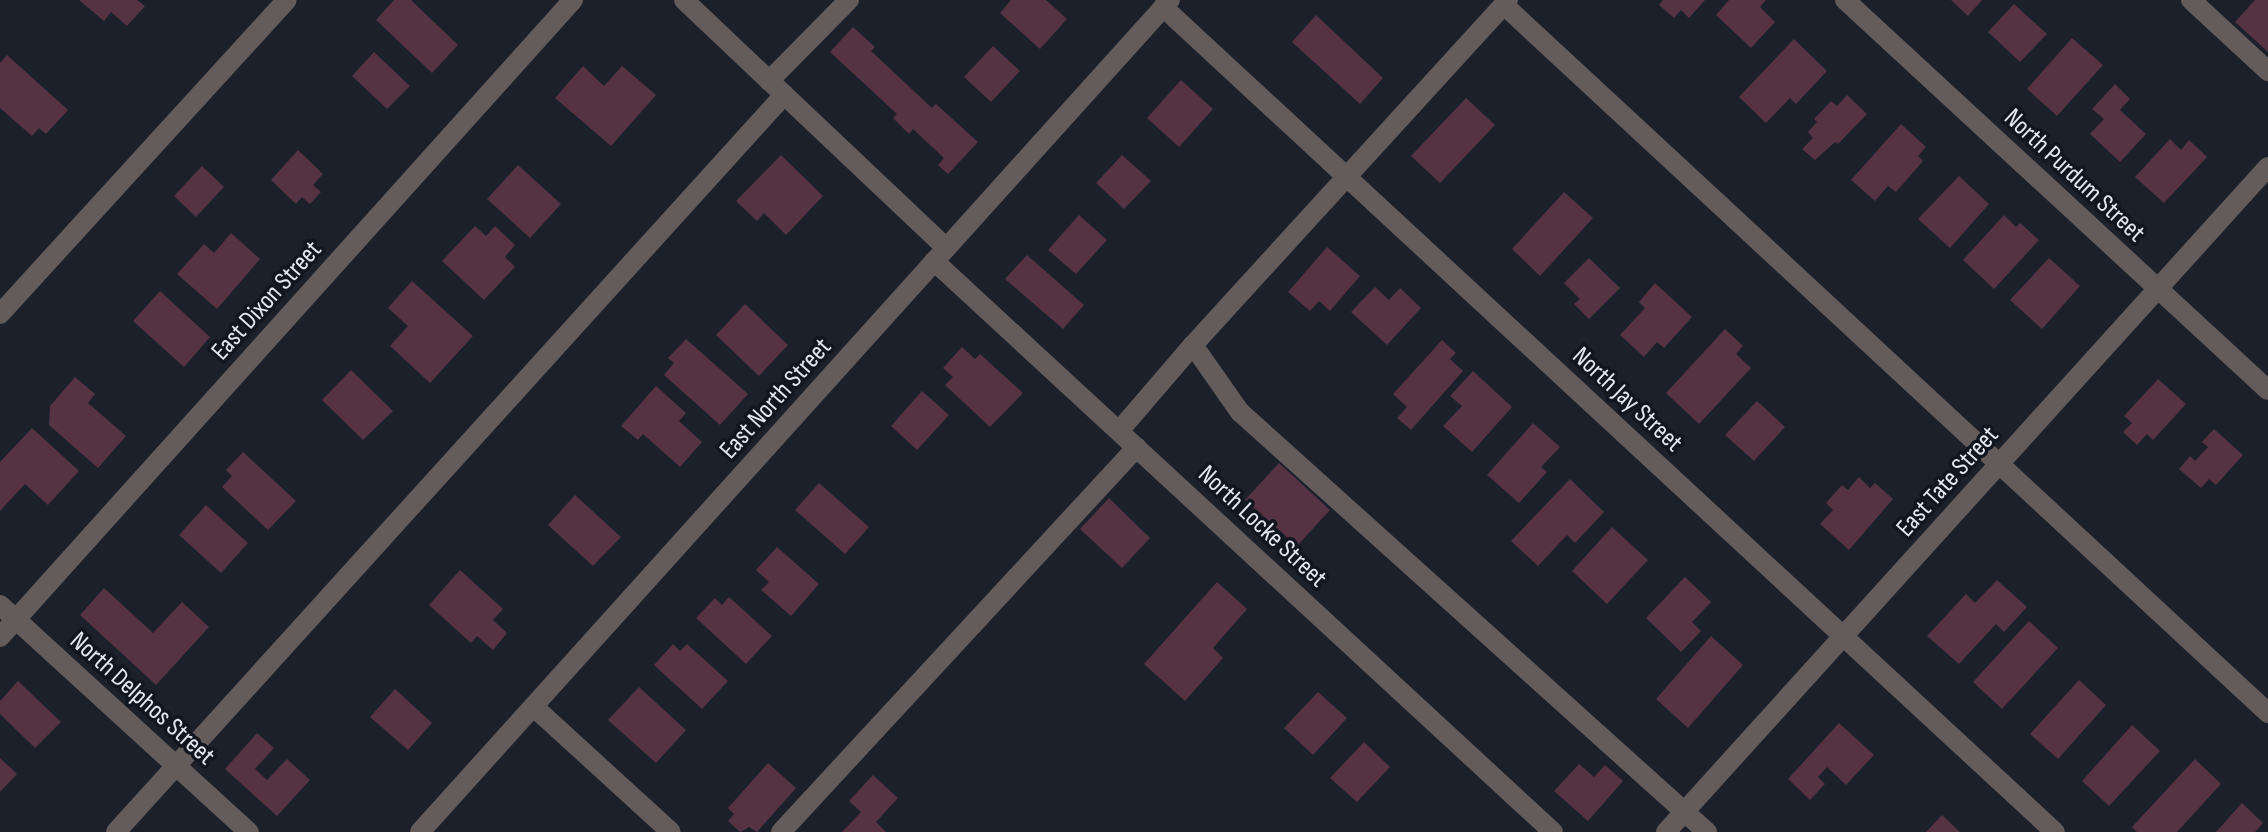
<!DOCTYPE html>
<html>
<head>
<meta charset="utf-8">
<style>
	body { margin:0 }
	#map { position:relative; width:2268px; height:832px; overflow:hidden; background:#1b202a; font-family:"Sofia Sans Condensed",sans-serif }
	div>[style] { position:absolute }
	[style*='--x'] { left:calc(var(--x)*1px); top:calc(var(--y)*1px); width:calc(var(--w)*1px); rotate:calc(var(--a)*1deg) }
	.building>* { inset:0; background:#553343 }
	.minor>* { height:20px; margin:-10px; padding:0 10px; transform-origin:10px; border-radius:10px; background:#645c5b }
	span { translate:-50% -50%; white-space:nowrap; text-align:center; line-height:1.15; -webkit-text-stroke:7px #121621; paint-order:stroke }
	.street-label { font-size:26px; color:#e5e8f0 }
</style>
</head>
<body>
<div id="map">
	<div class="building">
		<div style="clip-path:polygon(79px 0,137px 0,145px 6px,127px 26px,111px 12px,104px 21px)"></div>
		<div style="clip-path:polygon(394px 0,411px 0,458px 45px,432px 73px,376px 20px)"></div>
		<div style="clip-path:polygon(1011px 0,1046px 0,1067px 19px,1040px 49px,1000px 13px)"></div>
		<div style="clip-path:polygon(1663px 0,1705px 0,1689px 18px,1681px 10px,1674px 18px,1659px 5px)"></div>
		<div style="clip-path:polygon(1729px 0,1766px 0,1760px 7px,1775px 22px,1751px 48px,1716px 15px)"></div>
		<div style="clip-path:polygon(1951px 0,1982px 0,1968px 16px)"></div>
		<div style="clip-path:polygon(2255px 0,2268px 0,2268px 52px,2235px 22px)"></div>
		<div style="clip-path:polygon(2014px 4px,2047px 34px,2020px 62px,1988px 32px)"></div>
		<div style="clip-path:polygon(1316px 15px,1383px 78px,1360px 104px,1292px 42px)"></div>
		<div style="clip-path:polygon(853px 27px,875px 47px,871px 51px,932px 108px,936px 104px,978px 142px,948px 174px,938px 165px,944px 158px,913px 129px,909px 134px,893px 118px,897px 114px,830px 52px)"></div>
		<div style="clip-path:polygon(2072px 38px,2103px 65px,2057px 116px,2027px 89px)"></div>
		<div style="clip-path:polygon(1794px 39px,1827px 71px,1796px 104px,1790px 98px,1766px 123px,1739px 97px)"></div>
		<div style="clip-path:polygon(993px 46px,1020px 71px,991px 102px,964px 77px)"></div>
		<div style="clip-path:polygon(374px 52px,410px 86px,387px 109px,352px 76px)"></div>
		<div style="clip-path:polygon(7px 55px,68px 110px,46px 134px,39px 128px,32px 136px,0 108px,0 63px)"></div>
		<div style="clip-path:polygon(583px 66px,604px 86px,622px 66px,656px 95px,611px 146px,555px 98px)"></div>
		<div style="clip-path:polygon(1181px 80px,1213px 109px,1179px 147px,1147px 118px)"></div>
		<div style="clip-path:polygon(2115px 84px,2130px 99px,2120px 110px,2146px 134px,2120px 162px,2090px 134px,2104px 119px,2092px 109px)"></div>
		<div style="clip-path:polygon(1847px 95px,1867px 114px,1838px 144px,1835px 142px,1815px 160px,1802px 149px,1813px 138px,1808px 132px,1817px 122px,1814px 119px,1831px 101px,1837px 106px)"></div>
		<div style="clip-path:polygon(1466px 98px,1495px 125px,1440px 183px,1411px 156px)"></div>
		<div style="clip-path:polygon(1901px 124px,1926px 147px,1918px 156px,1923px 161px,1896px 192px,1888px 186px,1875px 201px,1851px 180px)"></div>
		<div style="clip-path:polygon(2170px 139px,2181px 150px,2189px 140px,2207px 157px,2164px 203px,2135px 177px)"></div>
		<div style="clip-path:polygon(298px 150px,323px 174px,313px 185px,321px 192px,310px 204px,302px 197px,296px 204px,271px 180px)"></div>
		<div style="clip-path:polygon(781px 155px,823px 196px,786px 235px,764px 213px,757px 221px,736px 201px)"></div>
		<div style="clip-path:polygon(1122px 155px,1151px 181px,1124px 209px,1096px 183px)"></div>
		<div style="clip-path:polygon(518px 165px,561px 204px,530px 238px,487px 199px)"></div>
		<div style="clip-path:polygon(202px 166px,224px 187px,196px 217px,174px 196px)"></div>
		<div style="clip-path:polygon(1959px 176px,1989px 204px,1950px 248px,1918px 219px)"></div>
		<div style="clip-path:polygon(1564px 192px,1593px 218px,1540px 276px,1512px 249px)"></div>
		<div style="clip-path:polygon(1079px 215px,1107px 240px,1076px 274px,1048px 250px)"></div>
		<div style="clip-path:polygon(2004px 215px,2016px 227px,2020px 223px,2039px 240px,1994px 289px,1963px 260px)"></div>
		<div style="clip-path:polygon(475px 226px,486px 236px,495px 226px,515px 245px,505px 257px,515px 267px,484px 300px,442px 261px)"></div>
		<div style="clip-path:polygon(231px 233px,260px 259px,217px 309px,177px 274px,204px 244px,214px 253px)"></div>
		<div style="clip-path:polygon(1327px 247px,1360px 276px,1330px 311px,1319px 301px,1310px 311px,1288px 292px)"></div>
		<div style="clip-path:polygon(1027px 255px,1084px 305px,1063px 329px,1005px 279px)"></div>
		<div style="clip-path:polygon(1589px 258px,1620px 288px,1589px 319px,1574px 304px,1580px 299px,1564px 283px)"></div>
		<div style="clip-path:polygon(2049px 258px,2080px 286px,2042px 329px,2010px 300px)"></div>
		<div style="clip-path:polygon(412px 281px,473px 336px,430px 383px,390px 346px,408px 326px,388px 308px)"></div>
		<div style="clip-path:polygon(1655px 283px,1692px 317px,1664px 348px,1657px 342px,1644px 357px,1620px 335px,1645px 308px,1639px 302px)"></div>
		<div style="clip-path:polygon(1375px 287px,1389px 300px,1400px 288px,1421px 308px,1387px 345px,1351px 312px)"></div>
		<div style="clip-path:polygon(160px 291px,210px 337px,184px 367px,133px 321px)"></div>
		<div style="clip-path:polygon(745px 304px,788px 345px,759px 376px,716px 335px)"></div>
		<div style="clip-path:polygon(1725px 329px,1743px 346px,1736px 354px,1751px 368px,1699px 424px,1666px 393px)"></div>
		<div style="clip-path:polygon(686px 339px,748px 394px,720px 425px,664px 375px,674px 363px,668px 358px)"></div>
		<div style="clip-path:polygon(1442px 340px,1456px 353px,1450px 359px,1463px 371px,1411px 430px,1397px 418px,1407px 407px,1393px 394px)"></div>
		<div style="clip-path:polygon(962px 347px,975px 359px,980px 354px,1023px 393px,990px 427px,945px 385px,953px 377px,943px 368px)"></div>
		<div style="clip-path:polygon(351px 370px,393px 411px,363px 440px,322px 400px)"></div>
		<div style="clip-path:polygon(1473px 371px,1512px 407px,1472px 452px,1443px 426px,1462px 406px,1450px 396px)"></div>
		<div style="clip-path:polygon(75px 377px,95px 394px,88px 403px,126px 436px,98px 468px,49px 425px,50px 406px)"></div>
		<div style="clip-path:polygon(2158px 379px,2186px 404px,2153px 440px,2147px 434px,2137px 445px,2123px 432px,2132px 423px,2124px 416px)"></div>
		<div style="clip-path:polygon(656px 386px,686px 413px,679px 421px,702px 442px,680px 467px,643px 434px,638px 440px,621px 426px)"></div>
		<div style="clip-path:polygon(922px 391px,949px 415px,917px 450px,891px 426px)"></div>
		<div style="clip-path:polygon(1757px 401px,1785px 427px,1754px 461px,1725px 435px)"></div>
		<div style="clip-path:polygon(1533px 423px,1560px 447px,1541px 467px,1547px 472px,1519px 503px,1487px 475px)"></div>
		<div style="clip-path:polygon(32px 428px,79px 471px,48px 505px,25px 484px,0 511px,0 462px)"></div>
		<div style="clip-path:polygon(2214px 429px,2243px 455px,2216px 485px,2209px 479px,2201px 488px,2179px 469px,2190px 456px,2195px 461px,2208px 447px,2202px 442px)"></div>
		<div style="clip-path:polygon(243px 452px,296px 501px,268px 530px,222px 487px,232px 476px,226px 470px)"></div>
		<div style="clip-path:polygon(1279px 463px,1330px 510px,1297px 546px,1245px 500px)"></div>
		<div style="clip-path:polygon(1859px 477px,1870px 488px,1875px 483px,1893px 499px,1849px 550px,1820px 524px,1833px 510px,1826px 503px,1842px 485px,1848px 490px)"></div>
		<div style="clip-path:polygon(1570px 479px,1604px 512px,1575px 543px,1567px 535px,1538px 566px,1511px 541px)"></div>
		<div style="clip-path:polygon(819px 483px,869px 527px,845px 554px,795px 510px)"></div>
		<div style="clip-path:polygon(575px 495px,621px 537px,593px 566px,548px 525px)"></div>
		<div style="clip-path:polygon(1109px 498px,1150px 538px,1122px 568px,1080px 529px)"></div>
		<div style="clip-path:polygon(206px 505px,248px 543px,221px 573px,179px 535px)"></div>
		<div style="clip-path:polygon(1612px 527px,1648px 560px,1607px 604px,1572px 571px)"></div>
		<div style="clip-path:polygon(777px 547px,819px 584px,791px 616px,761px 590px,769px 582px,756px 570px)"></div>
		<div style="clip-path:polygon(460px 570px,503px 609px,493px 620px,507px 633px,493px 650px,477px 636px,471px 643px,429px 605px)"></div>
		<div style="clip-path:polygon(1685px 577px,1711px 602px,1692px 622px,1701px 631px,1681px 652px,1646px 618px)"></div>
		<div style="clip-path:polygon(1997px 580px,2027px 607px,2004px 632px,1996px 624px,1959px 664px,1927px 636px,1966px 594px,1975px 603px)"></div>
		<div style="clip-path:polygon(1217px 582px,1247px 609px,1213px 648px,1223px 658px,1185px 701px,1144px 664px)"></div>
		<div style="clip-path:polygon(104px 588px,153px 633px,182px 602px,209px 627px,156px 685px,80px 615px)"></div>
		<div style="clip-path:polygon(729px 597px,772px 636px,746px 664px,696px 618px,715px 598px,722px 605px)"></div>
		<div style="clip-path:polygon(2029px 621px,2058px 648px,2002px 709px,1973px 682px)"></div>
		<div style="clip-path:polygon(1711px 636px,1743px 665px,1688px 728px,1656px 699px)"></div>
		<div style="clip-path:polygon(673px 644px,680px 651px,687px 644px,728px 681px,702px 709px,654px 665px)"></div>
		<div style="clip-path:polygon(2079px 680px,2106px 705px,2058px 759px,2030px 734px)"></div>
		<div style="clip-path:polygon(18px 681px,61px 722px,35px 748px,0 714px,0 701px)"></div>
		<div style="clip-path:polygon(639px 687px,686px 730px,656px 763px,608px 720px)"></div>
		<div style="clip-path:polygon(395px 689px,432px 723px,408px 750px,370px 717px)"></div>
		<div style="clip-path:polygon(1318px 692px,1347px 718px,1313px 755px,1284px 728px)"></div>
		<div style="clip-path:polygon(1839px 723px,1874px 755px,1846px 785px,1827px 767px,1818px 777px,1825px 784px,1810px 800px,1788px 779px)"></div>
		<div style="clip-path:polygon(2132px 725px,2160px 751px,2109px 806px,2082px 781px)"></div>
		<div style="clip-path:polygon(257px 733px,274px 748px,255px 769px,267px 780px,287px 759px,310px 780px,277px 816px,225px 769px)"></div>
		<div style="clip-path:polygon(1364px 742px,1390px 767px,1357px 802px,1330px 778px)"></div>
		<div style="clip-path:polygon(0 758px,17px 774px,0 792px)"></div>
		<div style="clip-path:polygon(2195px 759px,2221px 784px,2177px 832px,2137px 832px,2132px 827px)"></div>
		<div style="clip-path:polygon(768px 763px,796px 788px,757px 832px,749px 827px,740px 832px,728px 821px,734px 814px,728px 808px)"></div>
		<div style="clip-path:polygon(1579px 764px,1594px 777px,1605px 765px,1623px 781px,1588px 821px,1554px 791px)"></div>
		<div style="clip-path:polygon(873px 775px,898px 798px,876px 822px,886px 832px,842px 832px,861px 812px,849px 801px)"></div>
		<div style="clip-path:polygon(2242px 803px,2263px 823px,2255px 832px,2216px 832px)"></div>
		<div style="clip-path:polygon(1942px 815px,1960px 832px,1926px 832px)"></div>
	</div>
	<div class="minor">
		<div style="--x:684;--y:0;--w:361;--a:43.4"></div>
		<div style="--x:1845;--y:0;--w:575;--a:42.68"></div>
		<div style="--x:2191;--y:0;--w:105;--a:42.7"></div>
		<div style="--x:1504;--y:5;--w:1042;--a:42.82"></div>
		<div style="--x:1163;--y:7;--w:1215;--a:42.77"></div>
		<div style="--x:769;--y:81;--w:114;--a:-45.4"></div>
		<div style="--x:934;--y:261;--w:842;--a:42.69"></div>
		<div style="--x:0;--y:314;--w:425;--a:-47.6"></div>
		<div style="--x:1193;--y:345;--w:82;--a:55"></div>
		<div style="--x:1240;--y:412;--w:628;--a:41.97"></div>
		<div style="--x:1119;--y:431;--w:113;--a:-49.3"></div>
		<div style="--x:1193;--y:345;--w:467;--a:-47.6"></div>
		<div style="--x:0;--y:605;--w:337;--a:42.4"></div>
		<div style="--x:0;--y:637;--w:857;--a:-48.03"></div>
		<div style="--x:534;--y:707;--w:185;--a:42.4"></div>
		<div style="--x:116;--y:832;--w:995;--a:-47.81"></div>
		<div style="--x:420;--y:832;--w:1120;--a:-47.97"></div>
		<div style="--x:781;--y:832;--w:524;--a:-47.24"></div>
		<div style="--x:1666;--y:832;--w:897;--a:-47.85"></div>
	</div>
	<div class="street-label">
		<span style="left:2074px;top:176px;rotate:43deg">North Purdum Street</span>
		<span style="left:267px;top:301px;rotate:-48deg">East Dixon Street</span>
		<span style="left:776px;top:399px;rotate:-48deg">East North Street</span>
		<span style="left:1627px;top:400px;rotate:43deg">North Jay Street</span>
		<span style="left:1948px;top:482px;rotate:-48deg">East Tate Street</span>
		<span style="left:1262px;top:527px;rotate:43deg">North Locke Street</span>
		<span style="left:142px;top:699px;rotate:42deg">North Delphos Street</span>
	</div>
</div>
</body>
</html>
